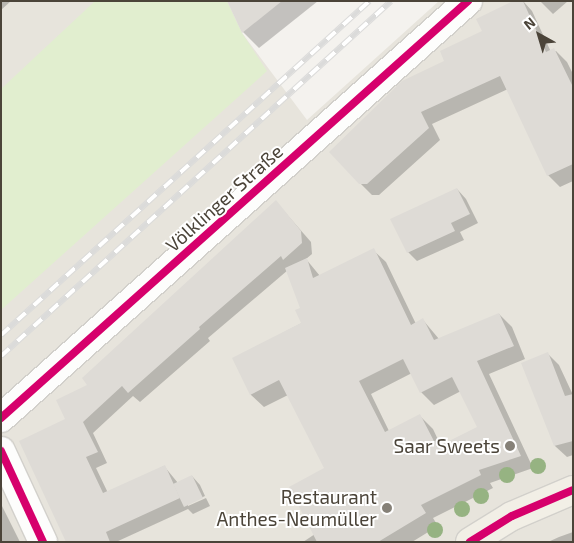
<!DOCTYPE html>
<html>
<head>
<meta charset="utf-8">
<style>
	body { margin:0 }
	#map { position:relative; width:574px; height:543px; overflow:hidden; background:#f4f2ee; font-family:"Exo 2",sans-serif }
	div>[style] { position:absolute }
	[style*='--x'] { left:calc(var(--x)*1px); top:calc(var(--y)*1px); width:calc(var(--w)*1px); rotate:calc(var(--a)*1deg) }
	.residential>* { inset:0; background:#e7e4dc }
	.green>* { inset:0; background:#e1eecf }
	.shadow>* { inset:0; background:#0003 }
	.building>* { inset:0; background:#dedbd6 }
	.roads { filter:drop-shadow(1px 0 #d2d0cb) drop-shadow(-1px 0 #d2d0cb) drop-shadow(0 1px #d2d0cb) drop-shadow(0 -1px #d2d0cb) }
	.minor>* { height:28px; margin:-14px; padding:0 14px; transform-origin:14px; border-radius:14px; background:#fdfdfc }
	.major>* { height:28px; margin:-14px; padding:0 14px; transform-origin:14px; border-radius:14px; background:#f2efe6 }
	.rail>* { height:5.5px; margin-top:-2.75px; transform-origin:0; background:repeating-linear-gradient(90deg,#fff 0 11px,#dbdbda 0 22px); box-sizing:border-box; border-block:1px solid #dbdbda }
	.cycleway>* { height:8px; margin:-4px; padding:0 4px; transform-origin:4px; border-radius:4px; background:#d6006c }
	.trees>* { width:16px; height:16px; margin:-8px; border-radius:50%; background:#96b382 }
	.dots>* { width:14px; height:14px; translate:-50% -50%; box-sizing:border-box; border:2px solid #fff; border-radius:50% }
	span { translate:-50% -50%; white-space:nowrap; text-align:center; line-height:1.15; -webkit-text-stroke:4px #fff; paint-order:stroke }
	.street-label { font-size:19px; color:#4b4439 }
	.poi-label { font-size:19px; color:#4b4439 }
	.right { translate:-100% -50%; text-align:right }
	.frame { position:absolute; inset:0; border:2px solid #4b4439; pointer-events:none }
	.north { position:absolute; left:514px; top:10px; width:50px; height:50px; -webkit-text-stroke:4px #fff; paint-order:stroke; rotate:321deg; font-size:14px; font-weight:700; line-height:20px; text-align:center; color:#4b4439 }
	.north::after { content:''; display:block; margin:auto; width:18px; height:22px; background:#4b4439; clip-path:polygon(50% 0,100% 100%,50% 72%,0 100%) }
</style>
</head>
<body>
<div id="map">
	<div class="residential">
		<div style="clip-path:polygon(1px 1px,227px 1px,242px 33px,307px 120px,439px 1px,573px 1px,573px 542px,1px 542px)"></div>
	</div>
	<div class="green">
		<div style="clip-path:polygon(95px 1px,227px 1px,242px 33px,267px 71px,1px 310px,1px 89px)"></div>
	</div>
	<div class="shadow">
		<div style="clip-path:polygon(1px 1px,11px 1px,1px 10px)"></div>
		<div style="clip-path:polygon(228px 1px,318px 1px,259px 48px,243px 32px)"></div>
		<div style="clip-path:polygon(523px 1px,532px 11px,551px 52px,556px 51px,567px 62px,573px 74px,573px 181px,560px 187px,548px 175px,508px 89px,432px 124px,440px 140px,379px 195px,372px 195px,360px 183px,446px 61px)"></div>
		<div style="clip-path:polygon(540px 1px,568px 1px,553px 14px)"></div>
		<div style="clip-path:polygon(457px 189px,466px 199px,478px 223px,460px 232px,464px 240px,417px 261px,408px 252px)"></div>
		<div style="clip-path:polygon(evenodd,276px 202px,311px 242px,312px 254px,306px 259px,320px 276px,373px 250px,386px 262px,416px 324px,423px 320px,439px 339px,499px 314px,512px 327px,525px 359px,489px 374px,533px 468px,490px 483px,493px 488px,433px 518px,438px 526px,412px 542px,303px 542px,315px 534px,326px 468px,288px 395px,264px 407px,251px 395px,234px 358px,302px 323px,302px 308px,288px 270px,208px 338px,210px 341px,140px 402px,133px 396px,93px 433px,107px 463px,96px 468px,108px 493px,164px 466px,178px 483px,192px 476px,200px 485px,205px 496px,188px 504px,188px 506px,206px 498px,210px 506px,193px 514px,188px 509px,116px 542px,68px 542px,67px 420px,89px 385px,276px 202px,412px 373px,421px 392px,434px 405px,461px 391px,479px 428px,441px 446px,433px 429px,420px 416px,389px 431px,371px 394px,412px 373px)"></div>
		<div style="clip-path:polygon(548px 354px,559px 365px,573px 395px,573px 455px,567px 457px,555px 446px)"></div>
		<div style="clip-path:polygon(1px 504px,20px 542px,1px 542px)"></div>
		<div style="clip-path:polygon(573px 532px,573px 542px,548px 542px,559px 537px)"></div>
	</div>
	<div class="building">
		<div style="clip-path:polygon(227px 1px,282px 1px,242px 33px)"></div>
		<div style="clip-path:polygon(513px 1px,523px 1px,546px 52px,554px 48px,573px 87px,573px 164px,547px 176px,500px 76px,421px 112px,429px 128px,367px 184px,359px 184px,329px 152px,402px 81px,444px 61px,440px 51px,482px 31px,476px 19px)"></div>
		<div style="clip-path:polygon(457px 188px,470px 214px,451px 223px,455px 231px,407px 253px,390px 219px)"></div>
		<div style="clip-path:polygon(276px 200px,301px 231px,302px 243px,283px 260px,281px 256px,199px 327px,200px 329px,128px 393px,122px 386px,83px 422px,98px 452px,86px 457px,103px 493px,165px 465px,180px 498px,106px 532px,110px 542px,66px 542px,19px 441px,65px 419px,56px 400px,87px 385px,82px 378px)"></div>
		<div style="clip-path:polygon(evenodd,374px 248px,411px 325px,423px 318px,434px 340px,499px 313px,514px 346px,477px 361px,521px 456px,479px 470px,481px 475px,421px 505px,426px 513px,378px 542px,317px 542px,289px 487px,324px 468px,279px 380px,250px 395px,232px 358px,301px 323px,295px 310px,300px 308px,285px 268px,307px 258px,313px 278px,374px 248px,403px 359px,420px 393px,452px 377px,477px 427px,437px 447px,420px 414px,385px 432px,359px 381px,403px 359px)"></div>
		<div style="clip-path:polygon(548px 352px,565px 396px,573px 394px,573px 441px,554px 446px,521px 363px)"></div>
		<div style="clip-path:polygon(192px 475px,203px 498px,184px 507px,173px 484px)"></div>
	</div>
	<div class="roads">
		<div class="minor">
			<div style="--x:1;--y:418;--w:626;--a:-41.76"></div>
			<div style="--x:1;--y:451;--w:100;--a:65.2"></div>
		</div>
		<div class="major">
			<div style="--x:470;--y:542;--w:49;--a:-31.8"></div>
			<div style="--x:512;--y:516;--w:66;--a:-23.1"></div>
		</div>
	</div>
	<div class="rail">
		<div style="--x:1;--y:335;--w:497;--a:-42.2"></div>
		<div style="--x:1;--y:356;--w:527;--a:-42.31"></div>
	</div>
	<div class="cycleway">
		<div style="--x:1;--y:418;--w:626;--a:-41.76"></div>
		<div style="--x:1;--y:451;--w:100;--a:65.2"></div>
		<div style="--x:470;--y:542;--w:49;--a:-31.8"></div>
		<div style="--x:512;--y:516;--w:66;--a:-23.1"></div>
	</div>
	<div class="trees">
		<div style="left:538px;top:466px"></div>
		<div style="left:507px;top:475px"></div>
		<div style="left:481px;top:496px"></div>
		<div style="left:462px;top:509px"></div>
		<div style="left:435px;top:530px"></div>
	</div>
	<div class="dots">
		<div style="left:510px;top:446px;background:#868178"></div>
		<div style="left:387px;top:508px;background:#868178"></div>
	</div>
	<div class="street-label">
		<span style="left:224px;top:198px;rotate:-42deg">Völklinger Straße</span>
	</div>
	<div class="poi-label">
		<span class="right" style="left:500px;top:446px">Saar Sweets</span>
		<span class="right" style="left:377px;top:508px">Restaurant<br>Anthes-Neumüller</span>
	</div>
	<div class="frame"></div>
	<div class="north">N</div>
</div>
</body>
</html>
